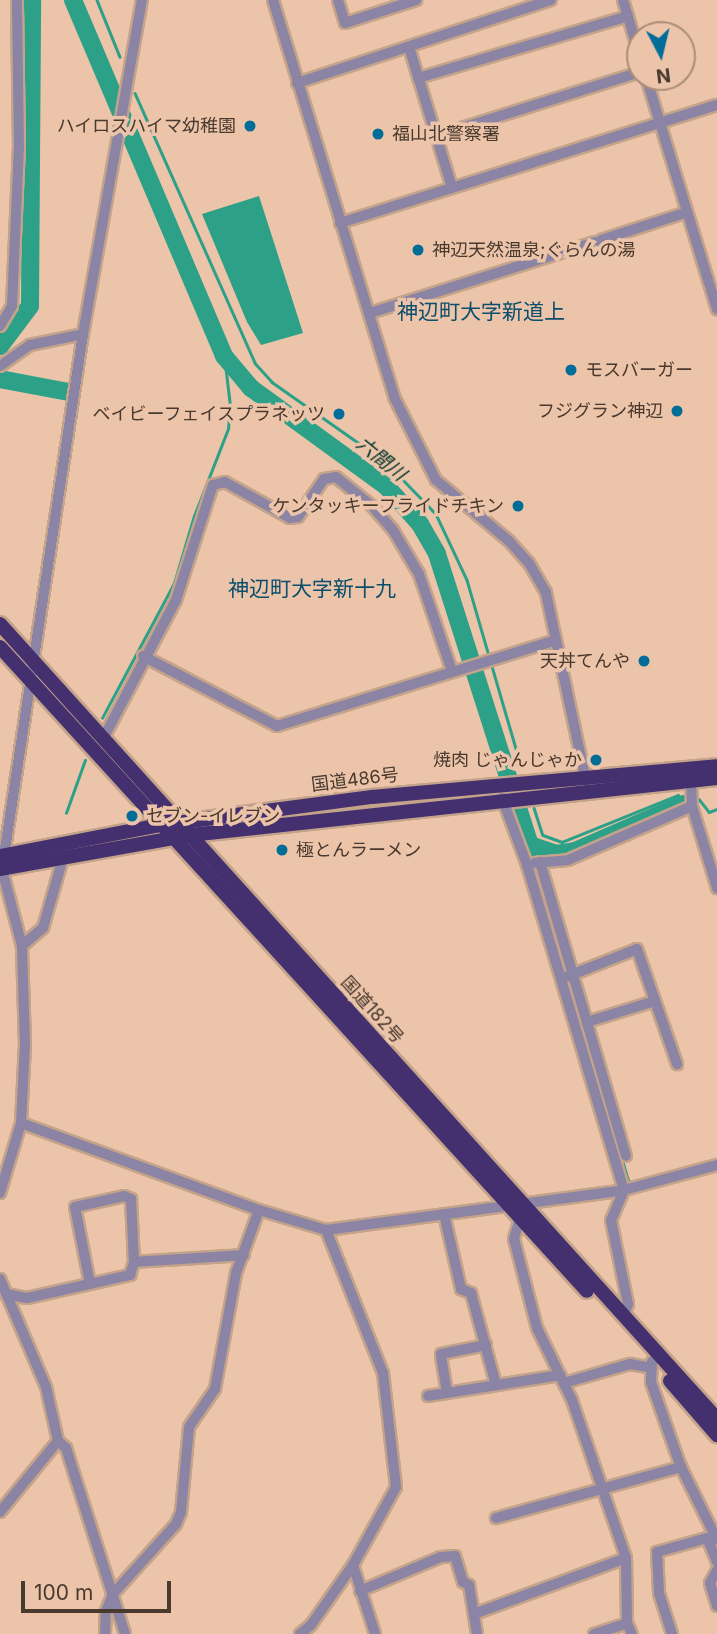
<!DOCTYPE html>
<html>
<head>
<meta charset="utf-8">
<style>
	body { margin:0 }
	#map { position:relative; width:717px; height:1634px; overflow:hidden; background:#ebc4a9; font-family:Inter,"Noto Sans JP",sans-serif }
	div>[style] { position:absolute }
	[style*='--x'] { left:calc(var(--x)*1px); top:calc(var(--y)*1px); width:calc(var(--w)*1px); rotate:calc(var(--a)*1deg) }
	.water>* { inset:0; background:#2da088 }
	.stream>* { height:2.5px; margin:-1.25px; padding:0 1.25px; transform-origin:1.25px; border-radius:1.25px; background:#2da088 }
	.river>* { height:18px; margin:-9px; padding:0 9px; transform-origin:9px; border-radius:9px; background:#2da088 }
	.roads { filter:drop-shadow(2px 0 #c4a38b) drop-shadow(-2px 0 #c4a38b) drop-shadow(0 2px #c4a38b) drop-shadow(0 -2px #c4a38b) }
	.minor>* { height:10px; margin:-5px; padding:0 5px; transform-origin:5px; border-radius:5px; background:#8b84a4 }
	.highway>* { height:14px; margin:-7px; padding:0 7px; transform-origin:7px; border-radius:7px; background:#442f6f }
	.dots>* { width:19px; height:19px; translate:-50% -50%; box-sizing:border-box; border:4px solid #ebc4a9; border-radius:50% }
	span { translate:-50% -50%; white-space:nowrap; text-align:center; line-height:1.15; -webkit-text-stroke:7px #ebc4a9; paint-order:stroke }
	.poi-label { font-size:18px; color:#49392e }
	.right { translate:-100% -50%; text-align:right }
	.left { translate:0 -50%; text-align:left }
	.street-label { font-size:18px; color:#49392e }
	.water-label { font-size:19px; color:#003228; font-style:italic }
	.quarter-label { font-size:21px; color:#0b4d6c }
	.north { position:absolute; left:626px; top:21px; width:70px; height:70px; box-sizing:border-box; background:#ebc4a9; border:2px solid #aa8c78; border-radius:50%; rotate:173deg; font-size:19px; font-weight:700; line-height:28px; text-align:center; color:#49392e }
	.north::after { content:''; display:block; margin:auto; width:24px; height:32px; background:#006d99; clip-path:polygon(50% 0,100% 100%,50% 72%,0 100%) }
	.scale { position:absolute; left:21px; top:1581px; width:150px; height:32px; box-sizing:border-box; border:4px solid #49392e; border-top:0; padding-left:9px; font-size:21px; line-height:24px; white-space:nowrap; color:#49392e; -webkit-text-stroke:5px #ebc4a9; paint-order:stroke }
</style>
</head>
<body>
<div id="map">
	<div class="water">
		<div style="clip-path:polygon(259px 196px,303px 333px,261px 345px,247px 322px,202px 214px)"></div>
	</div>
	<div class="stream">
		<div style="--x:97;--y:0;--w:61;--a:68"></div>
		<div style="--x:135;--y:93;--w:295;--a:66"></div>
		<div style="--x:255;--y:363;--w:25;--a:48"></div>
		<div style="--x:272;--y:382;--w:139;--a:35.1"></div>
		<div style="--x:386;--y:462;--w:72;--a:46.1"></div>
		<div style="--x:436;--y:514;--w:73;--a:64.8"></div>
		<div style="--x:467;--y:580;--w:183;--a:73.8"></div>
		<div style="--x:102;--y:718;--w:153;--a:-61.9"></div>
		<div style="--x:174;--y:583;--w:70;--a:-73.4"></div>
		<div style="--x:194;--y:516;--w:93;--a:-68.7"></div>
		<div style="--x:228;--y:429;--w:23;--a:-85"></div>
		<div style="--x:230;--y:406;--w:50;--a:-96.8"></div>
		<div style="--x:699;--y:799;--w:16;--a:52"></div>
		<div style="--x:709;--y:812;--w:9;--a:-21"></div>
		<div style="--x:534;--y:808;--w:28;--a:72"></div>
		<div style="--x:543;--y:835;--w:20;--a:20"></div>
		<div style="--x:562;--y:842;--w:125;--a:-22.1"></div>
		<div style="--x:66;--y:813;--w:56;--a:-70.3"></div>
		<div style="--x:530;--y:845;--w:15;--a:79"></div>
		<div style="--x:535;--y:867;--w:112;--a:73.3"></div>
		<div style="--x:569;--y:981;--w:210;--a:73.4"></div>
		<div style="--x:629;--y:1182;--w:21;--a:-11"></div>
		<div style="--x:683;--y:1169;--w:35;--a:-16"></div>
	</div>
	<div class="river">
		<div style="--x:73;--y:0;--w:387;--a:67"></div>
		<div style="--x:224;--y:356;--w:42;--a:49.8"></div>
		<div style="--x:251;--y:388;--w:167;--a:36"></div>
		<div style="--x:386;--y:486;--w:51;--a:48.2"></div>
		<div style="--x:420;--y:524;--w:34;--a:60"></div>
		<div style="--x:437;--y:554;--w:305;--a:72.3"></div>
		<div style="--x:530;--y:845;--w:28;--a:19"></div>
		<div style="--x:556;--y:854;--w:19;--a:-9"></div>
		<div style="--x:575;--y:851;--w:118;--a:-23.5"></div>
		<div style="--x:0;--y:346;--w:50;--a:-53.1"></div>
		<div style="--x:30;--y:306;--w:306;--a:-89.6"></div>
		<div style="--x:0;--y:379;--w:70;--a:10.7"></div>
	</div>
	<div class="roads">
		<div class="minor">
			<div style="--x:273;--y:0;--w:415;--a:73"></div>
			<div style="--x:394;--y:397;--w:93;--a:63.2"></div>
			<div style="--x:436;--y:480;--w:95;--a:39.9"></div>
			<div style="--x:509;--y:541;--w:30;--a:48"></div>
			<div style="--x:529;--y:563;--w:34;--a:60"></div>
			<div style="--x:546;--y:593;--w:192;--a:78"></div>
			<div style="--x:338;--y:0;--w:24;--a:73"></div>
			<div style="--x:345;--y:23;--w:75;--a:-17.9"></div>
			<div style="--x:623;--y:0;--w:59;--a:73.4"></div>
			<div style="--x:409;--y:47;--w:147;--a:73"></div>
			<div style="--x:646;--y:77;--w:243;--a:73"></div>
			<div style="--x:418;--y:78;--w:219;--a:-16.4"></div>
			<div style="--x:297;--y:83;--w:267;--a:-18.1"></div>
			<div style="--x:436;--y:136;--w:214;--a:-17.4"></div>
			<div style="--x:340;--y:223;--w:395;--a:-17.4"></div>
			<div style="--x:601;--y:240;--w:90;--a:-18"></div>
			<div style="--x:370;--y:313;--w:236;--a:-17.5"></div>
			<div style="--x:0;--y:326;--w:23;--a:-59"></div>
			<div style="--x:12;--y:306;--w:158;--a:-87.5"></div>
			<div style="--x:19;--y:148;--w:148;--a:-90.8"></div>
			<div style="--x:0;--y:366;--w:37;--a:-35"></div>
			<div style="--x:30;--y:345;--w:54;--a:-11.7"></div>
			<div style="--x:143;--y:656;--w:151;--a:27.6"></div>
			<div style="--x:277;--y:726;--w:292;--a:-17.1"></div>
			<div style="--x:104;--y:737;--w:155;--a:-62.3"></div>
			<div style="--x:176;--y:600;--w:121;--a:-72.2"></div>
			<div style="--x:213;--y:485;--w:12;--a:-14"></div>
			<div style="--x:225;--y:482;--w:74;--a:29"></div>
			<div style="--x:290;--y:518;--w:8;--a:-7"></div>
			<div style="--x:298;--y:517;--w:46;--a:-55.6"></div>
			<div style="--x:324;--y:479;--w:12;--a:-9"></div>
			<div style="--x:336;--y:477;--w:46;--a:38.9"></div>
			<div style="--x:372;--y:506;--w:32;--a:49"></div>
			<div style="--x:393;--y:530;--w:51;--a:59.4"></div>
			<div style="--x:419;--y:574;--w:102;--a:71.2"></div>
			<div style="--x:502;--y:798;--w:72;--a:69.5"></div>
			<div style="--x:527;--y:865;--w:339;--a:73.4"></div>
			<div style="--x:624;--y:1190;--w:33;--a:113"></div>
			<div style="--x:611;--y:1220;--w:86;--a:78.6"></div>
			<div style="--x:628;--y:1304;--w:14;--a:111"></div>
			<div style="--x:692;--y:806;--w:86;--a:73"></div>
			<div style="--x:540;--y:862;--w:306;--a:73.7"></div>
			<div style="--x:535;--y:863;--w:33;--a:-5"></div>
			<div style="--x:568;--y:860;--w:135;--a:-23.5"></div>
			<div style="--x:692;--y:806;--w:26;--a:-92"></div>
			<div style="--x:22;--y:946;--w:28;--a:-41"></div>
			<div style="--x:43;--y:928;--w:73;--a:-74.1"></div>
			<div style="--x:566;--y:977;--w:76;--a:-21.5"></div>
			<div style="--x:637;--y:949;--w:122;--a:70.8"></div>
			<div style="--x:587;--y:1022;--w:71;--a:-17.2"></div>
			<div style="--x:21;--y:1123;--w:253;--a:20.1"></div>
			<div style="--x:259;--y:1210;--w:70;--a:16.6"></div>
			<div style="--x:326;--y:1230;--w:301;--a:-7.6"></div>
			<div style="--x:624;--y:1190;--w:96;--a:-15"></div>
			<div style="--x:0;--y:1193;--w:73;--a:-73.3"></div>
			<div style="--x:21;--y:1123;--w:79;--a:-87.1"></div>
			<div style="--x:25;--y:1044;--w:98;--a:-91.8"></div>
			<div style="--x:22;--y:946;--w:80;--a:-104.6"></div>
			<div style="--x:2;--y:869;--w:541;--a:-81.39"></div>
			<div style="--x:83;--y:334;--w:339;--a:-80"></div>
			<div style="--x:444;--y:1214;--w:77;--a:77.2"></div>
			<div style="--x:461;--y:1289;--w:11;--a:22"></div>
			<div style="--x:471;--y:1293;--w:95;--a:74.8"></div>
			<div style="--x:520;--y:1219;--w:21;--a:107"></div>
			<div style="--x:514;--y:1239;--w:92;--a:75.5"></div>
			<div style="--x:537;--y:1328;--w:80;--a:64.1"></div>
			<div style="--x:572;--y:1400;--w:167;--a:71.1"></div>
			<div style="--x:626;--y:1558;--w:65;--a:89.1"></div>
			<div style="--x:627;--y:1623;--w:12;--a:66"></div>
			<div style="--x:0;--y:1279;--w:117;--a:66.9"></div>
			<div style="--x:46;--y:1387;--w:55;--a:77.5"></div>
			<div style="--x:58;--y:1441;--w:11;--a:41"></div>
			<div style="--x:66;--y:1448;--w:195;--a:72.4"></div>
			<div style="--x:90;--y:1284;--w:78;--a:-101"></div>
			<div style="--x:75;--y:1207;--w:50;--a:-12.7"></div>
			<div style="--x:124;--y:1196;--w:8;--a:23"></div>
			<div style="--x:131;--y:1199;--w:63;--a:87.3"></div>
			<div style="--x:6;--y:1294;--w:21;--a:11"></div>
			<div style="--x:27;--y:1298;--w:106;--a:-12.6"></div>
			<div style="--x:130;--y:1275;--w:14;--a:-73"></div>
			<div style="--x:134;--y:1262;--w:110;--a:-3.6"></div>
			<div style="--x:659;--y:1355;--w:10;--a:135"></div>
			<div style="--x:652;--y:1362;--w:20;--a:93"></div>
			<div style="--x:651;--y:1382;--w:90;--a:70.6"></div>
			<div style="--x:681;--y:1467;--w:81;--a:63.7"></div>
			<div style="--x:564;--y:1383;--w:69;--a:-16.1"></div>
			<div style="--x:630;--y:1364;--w:22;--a:10"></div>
			<div style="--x:447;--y:1393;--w:39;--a:-99"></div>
			<div style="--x:441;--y:1354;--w:46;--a:-11.3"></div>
			<div style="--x:428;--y:1396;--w:134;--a:-9"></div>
			<div style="--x:0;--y:1512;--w:92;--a:-50.8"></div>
			<div style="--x:496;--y:1518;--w:192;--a:-15.4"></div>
			<div style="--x:353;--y:1565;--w:72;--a:72.3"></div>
			<div style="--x:717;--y:1570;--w:15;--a:118"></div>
			<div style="--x:710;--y:1583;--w:24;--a:73"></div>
			<div style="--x:360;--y:1591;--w:88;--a:-22.8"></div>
			<div style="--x:441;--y:1557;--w:14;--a:-4"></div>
			<div style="--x:455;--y:1556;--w:27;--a:73"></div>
			<div style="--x:463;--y:1582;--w:7;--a:27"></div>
			<div style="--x:469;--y:1585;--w:50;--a:80.7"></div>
			<div style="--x:474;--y:1614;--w:162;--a:-20.2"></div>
			<div style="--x:105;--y:1634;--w:23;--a:-88"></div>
			<div style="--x:106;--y:1611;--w:18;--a:-68"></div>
			<div style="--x:113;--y:1594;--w:94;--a:-48"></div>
			<div style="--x:176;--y:1524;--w:13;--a:-67"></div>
			<div style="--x:181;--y:1512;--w:85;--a:-84.6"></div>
			<div style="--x:189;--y:1427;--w:46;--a:-55.6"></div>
			<div style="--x:215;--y:1389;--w:118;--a:-79.7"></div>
			<div style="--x:236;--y:1273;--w:67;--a:-69.9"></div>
			<div style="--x:300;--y:1634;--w:14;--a:-39"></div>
			<div style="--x:311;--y:1625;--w:73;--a:-55"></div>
			<div style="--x:353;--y:1565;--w:89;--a:-61.1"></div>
			<div style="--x:396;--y:1487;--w:115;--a:-96.5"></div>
			<div style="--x:383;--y:1373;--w:154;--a:-111.7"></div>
			<div style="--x:594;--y:1634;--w:35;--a:-18"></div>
			<div style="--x:672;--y:1634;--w:43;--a:-107.6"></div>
			<div style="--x:659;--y:1593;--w:41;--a:-92.8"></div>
			<div style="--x:657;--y:1552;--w:52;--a:-15.6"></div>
			<div style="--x:707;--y:1538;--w:26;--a:67"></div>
		</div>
		<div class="highway">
			<div style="--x:0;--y:624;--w:1071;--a:47.95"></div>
			<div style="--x:0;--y:647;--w:871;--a:47.65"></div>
			<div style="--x:0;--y:856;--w:164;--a:-10.9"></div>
			<div style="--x:161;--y:825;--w:213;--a:-7.6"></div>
			<div style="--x:372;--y:797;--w:346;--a:-5.1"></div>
			<div style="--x:0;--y:869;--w:193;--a:-10.1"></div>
			<div style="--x:190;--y:835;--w:530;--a:-6.17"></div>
			<div style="--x:670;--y:1381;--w:72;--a:49"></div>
		</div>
	</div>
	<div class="dots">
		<div style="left:250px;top:126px;background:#006d99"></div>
		<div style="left:378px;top:134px;background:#006d99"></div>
		<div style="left:418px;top:250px;background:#006d99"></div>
		<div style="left:571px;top:370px;background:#006d99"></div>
		<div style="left:677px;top:411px;background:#006d99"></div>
		<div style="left:339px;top:414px;background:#006d99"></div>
		<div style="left:518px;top:506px;background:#006d99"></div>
		<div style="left:644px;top:661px;background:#006d99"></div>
		<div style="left:596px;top:760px;background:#006d99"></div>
		<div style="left:132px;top:816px;background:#006d99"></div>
		<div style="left:282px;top:850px;background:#006d99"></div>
	</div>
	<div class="poi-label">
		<span class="right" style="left:236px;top:126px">ハイロスハイマ幼稚園</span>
		<span class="left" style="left:392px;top:134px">福山北警察署</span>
		<span class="left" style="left:432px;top:250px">神辺天然温泉;ぐらんの湯</span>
		<span class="left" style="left:585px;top:370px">モスバーガー</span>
		<span class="right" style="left:663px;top:411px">フジグラン神辺</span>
		<span class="right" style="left:325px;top:414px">ベイビーフェイスプラネッツ</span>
		<span class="right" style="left:504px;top:506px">ケンタッキーフライドチキン</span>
		<span class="right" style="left:630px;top:661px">天丼てんや</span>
		<span class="right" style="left:582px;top:760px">焼肉 じゃんじゃか</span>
		<span class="left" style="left:146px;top:816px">セブン-イレブン</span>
		<span class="left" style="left:296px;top:850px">極とんラーメン</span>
	</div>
	<div class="street-label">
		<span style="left:355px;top:780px;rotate:-7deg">国道486号</span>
		<span style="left:372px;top:1010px;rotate:48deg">国道182号</span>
	</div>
	<div class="water-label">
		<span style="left:381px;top:459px;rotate:39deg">六間川</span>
	</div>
	<div class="quarter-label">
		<span style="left:481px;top:312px">神辺町大字新道上</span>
		<span style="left:312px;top:589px">神辺町大字新十九</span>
	</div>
	<div class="north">N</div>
	<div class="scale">100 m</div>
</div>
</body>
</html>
